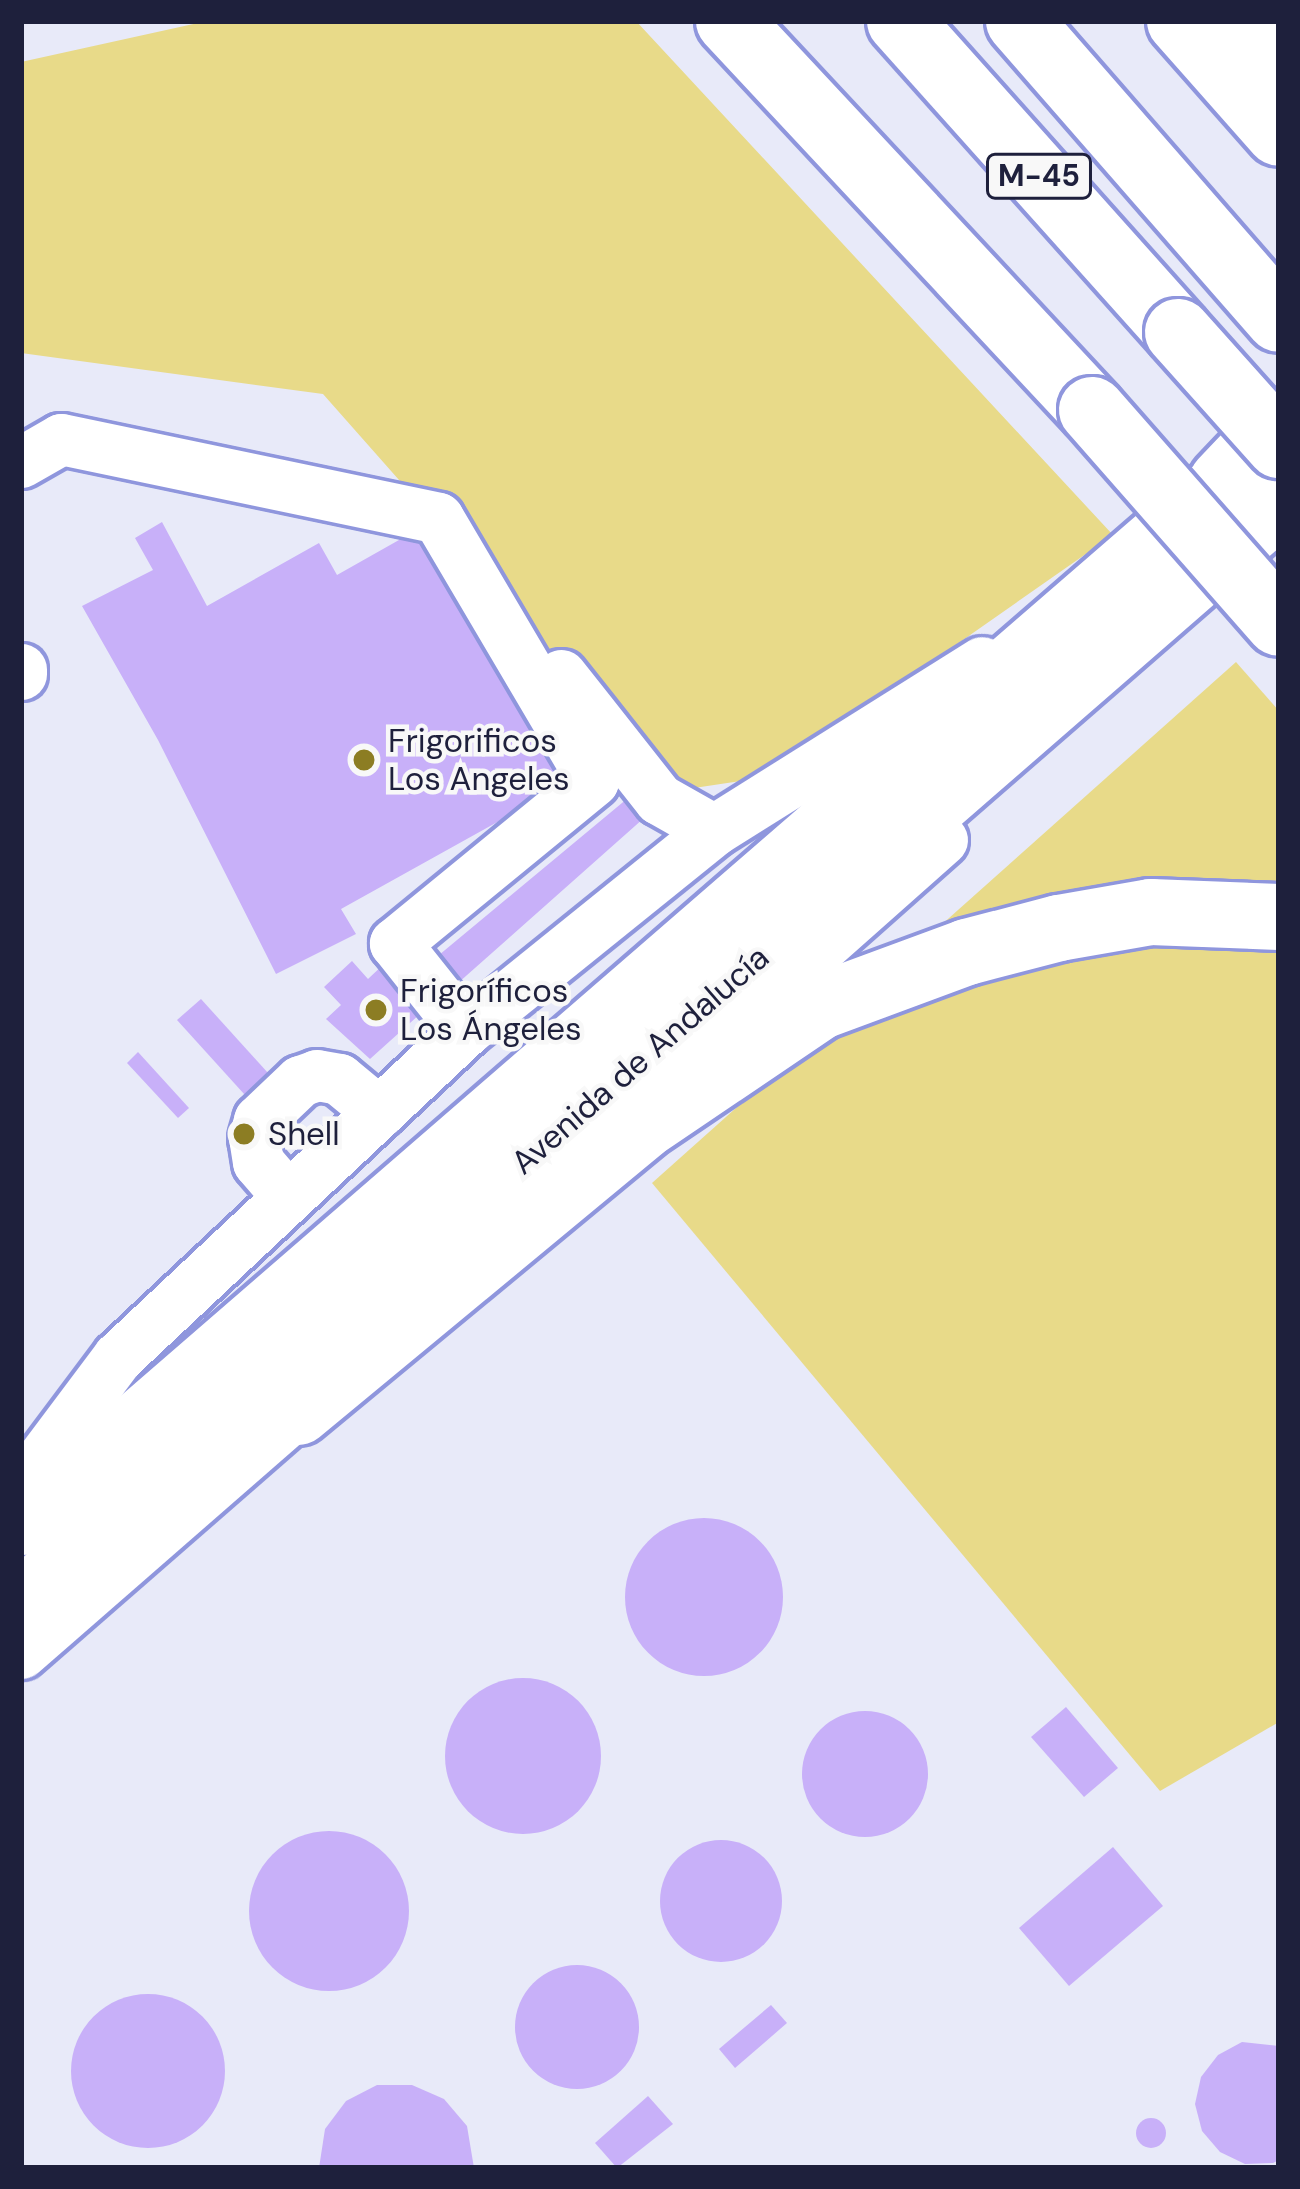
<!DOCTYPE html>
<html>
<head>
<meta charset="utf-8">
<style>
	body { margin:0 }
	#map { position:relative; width:1300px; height:2189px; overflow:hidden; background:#e8eaf9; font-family:"DM Sans",sans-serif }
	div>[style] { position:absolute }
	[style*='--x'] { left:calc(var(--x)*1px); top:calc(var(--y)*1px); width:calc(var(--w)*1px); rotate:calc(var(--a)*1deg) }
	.green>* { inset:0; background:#e8da89 }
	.building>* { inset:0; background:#c8b0f9 }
	.round { border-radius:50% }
	.roads { filter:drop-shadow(3px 0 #8f96dd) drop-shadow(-3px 0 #8f96dd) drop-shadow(0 3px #8f96dd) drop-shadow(0 -3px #8f96dd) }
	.minor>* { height:51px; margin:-25.5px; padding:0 25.5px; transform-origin:25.5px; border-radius:25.5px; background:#fff }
	.major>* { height:63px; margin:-31.5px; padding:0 31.5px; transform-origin:31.5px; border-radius:31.5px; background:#fff }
	.highway>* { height:66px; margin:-33px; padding:0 33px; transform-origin:33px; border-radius:33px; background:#fff }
	.bridges { filter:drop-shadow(3px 0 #8f96dd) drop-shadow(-3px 0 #8f96dd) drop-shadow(0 3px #8f96dd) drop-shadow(0 -3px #8f96dd) }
	.highway-bridge>* { height:66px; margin:-33px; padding:0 33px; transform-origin:33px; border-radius:33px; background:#fff }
	.dots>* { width:33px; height:33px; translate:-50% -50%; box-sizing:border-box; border:6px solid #f8f8f8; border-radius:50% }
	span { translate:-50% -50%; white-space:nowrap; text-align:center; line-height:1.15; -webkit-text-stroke:9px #f8f8f8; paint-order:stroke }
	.shield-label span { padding:3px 9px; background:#f8f8f8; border:3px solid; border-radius:9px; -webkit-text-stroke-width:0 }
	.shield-label { font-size:30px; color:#1e203c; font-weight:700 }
	.poi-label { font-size:33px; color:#1e203c }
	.left { translate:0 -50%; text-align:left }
	.street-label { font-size:33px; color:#1e203c }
	.frame { position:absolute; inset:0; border:24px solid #1e203c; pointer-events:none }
</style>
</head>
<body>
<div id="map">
	<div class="green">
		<div style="clip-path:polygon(207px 21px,636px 21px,1113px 535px,767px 777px,674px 791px,323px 394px,21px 353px,21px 62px)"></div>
		<div style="clip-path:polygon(1236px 662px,1279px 711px,1279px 1722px,1160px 1791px,652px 1183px)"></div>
	</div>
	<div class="building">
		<div style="clip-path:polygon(162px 522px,207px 606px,319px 543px,337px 575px,422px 527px,571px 781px,341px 909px,356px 934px,276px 974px,158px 740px,82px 606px,153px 570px,135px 538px)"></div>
		<div style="clip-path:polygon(634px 793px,653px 810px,449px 991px,434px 972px,444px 963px,439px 955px)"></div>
		<div style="clip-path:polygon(352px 961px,368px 979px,385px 963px,406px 986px,400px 992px,420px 1014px,370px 1059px,326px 1019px,341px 1005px,324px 987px)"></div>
		<div style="clip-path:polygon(201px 999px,278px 1084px,254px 1105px,177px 1020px)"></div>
		<div style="clip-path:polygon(138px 1052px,189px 1108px,178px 1118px,127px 1063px)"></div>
		<div class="round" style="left:625px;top:1518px;width:158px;height:158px"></div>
		<div class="round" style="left:445px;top:1678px;width:156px;height:156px"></div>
		<div style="clip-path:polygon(1066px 1707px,1118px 1768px,1084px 1797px,1031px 1737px)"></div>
		<div class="round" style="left:802px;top:1711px;width:126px;height:126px"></div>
		<div class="round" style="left:249px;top:1831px;width:160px;height:160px"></div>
		<div class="round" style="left:660px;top:1840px;width:122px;height:122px"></div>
		<div style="clip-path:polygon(1113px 1847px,1163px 1906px,1069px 1986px,1019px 1928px)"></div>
		<div class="round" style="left:515px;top:1965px;width:124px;height:124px"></div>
		<div class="round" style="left:71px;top:1994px;width:154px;height:154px"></div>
		<div style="clip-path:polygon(771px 2005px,787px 2023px,735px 2068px,719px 2049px)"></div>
		<div style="clip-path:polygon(1242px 2042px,1279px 2046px,1279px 2160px,1273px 2163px,1245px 2164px,1220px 2152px,1202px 2131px,1195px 2104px,1201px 2077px,1218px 2055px)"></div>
		<div style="clip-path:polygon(377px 2085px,412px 2085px,444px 2099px,467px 2126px,474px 2168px,319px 2168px,325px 2129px,346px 2101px)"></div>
		<div style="clip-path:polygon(648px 2096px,673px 2124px,617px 2168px,595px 2143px)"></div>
		<div class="round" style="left:1136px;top:2118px;width:30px;height:30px"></div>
	</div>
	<div class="roads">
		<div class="minor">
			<div style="--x:21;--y:462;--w:46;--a:-29.9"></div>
			<div style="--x:61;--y:439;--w:385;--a:11.8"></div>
			<div style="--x:438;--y:518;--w:305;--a:59.5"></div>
			<div style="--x:593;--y:781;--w:256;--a:140.7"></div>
			<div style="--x:395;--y:943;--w:112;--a:51.5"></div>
			<div style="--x:21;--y:669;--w:5;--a:90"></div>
			<div style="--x:561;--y:675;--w:158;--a:51.7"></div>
			<div style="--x:659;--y:799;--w:63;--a:29.4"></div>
			<div style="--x:678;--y:1074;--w:353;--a:-41.6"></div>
			<div style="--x:288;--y:1197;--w:46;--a:-130.6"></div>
			<div style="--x:258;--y:1162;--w:24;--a:-99"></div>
			<div style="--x:254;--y:1138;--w:19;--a:-74"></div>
			<div style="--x:259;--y:1120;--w:57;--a:-43.6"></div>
			<div style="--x:300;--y:1081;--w:18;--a:-19"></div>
			<div style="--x:317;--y:1075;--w:22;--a:10"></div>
			<div style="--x:339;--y:1079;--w:52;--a:39.5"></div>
			<div style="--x:21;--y:1486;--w:161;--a:-53.1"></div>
			<div style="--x:118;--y:1357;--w:476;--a:-43.2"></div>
			<div style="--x:465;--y:1031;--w:320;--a:-38.9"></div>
			<div style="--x:714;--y:830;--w:316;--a:-32.1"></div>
			<div style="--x:21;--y:1653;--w:400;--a:-41.1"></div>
		</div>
		<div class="major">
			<div style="--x:21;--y:1523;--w:1589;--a:-40.92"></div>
			<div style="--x:21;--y:1600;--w:1642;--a:-41.03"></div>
		</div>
		<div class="highway">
			<div style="--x:729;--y:21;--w:532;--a:46.98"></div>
			<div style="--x:900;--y:21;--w:417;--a:48.2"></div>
			<div style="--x:1019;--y:21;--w:395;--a:48.9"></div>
			<div style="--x:1180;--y:21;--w:149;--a:48.5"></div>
			<div style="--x:1258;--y:21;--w:53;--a:66.8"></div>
			<div style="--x:1222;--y:482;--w:83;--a:-46.5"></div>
			<div style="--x:1261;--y:521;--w:24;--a:-42"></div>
			<div style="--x:298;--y:1412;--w:447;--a:-39.6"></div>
			<div style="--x:642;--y:1127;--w:216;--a:-34.1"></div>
			<div style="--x:821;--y:1006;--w:156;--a:-20.3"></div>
			<div style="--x:967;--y:952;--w:95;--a:-14.6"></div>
			<div style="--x:1059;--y:928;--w:93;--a:-9.9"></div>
			<div style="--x:1151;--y:912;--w:128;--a:2.2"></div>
		</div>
	</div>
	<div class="bridges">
		<div class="highway-bridge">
			<div style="--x:1178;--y:332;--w:152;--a:48.2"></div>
			<div style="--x:1092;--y:410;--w:283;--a:48.7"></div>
		</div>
	</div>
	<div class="dots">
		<div style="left:364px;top:760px;background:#8c7d23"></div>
		<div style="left:376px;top:1010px;background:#8c7d23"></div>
		<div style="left:244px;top:1134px;background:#8c7d23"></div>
	</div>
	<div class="shield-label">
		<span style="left:1039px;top:176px">M-45</span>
	</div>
	<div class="poi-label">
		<span class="left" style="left:388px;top:760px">Frigorificos<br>Los Angeles</span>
		<span class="left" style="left:400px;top:1010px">Frigoríficos<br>Los Ángeles</span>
		<span class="left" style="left:268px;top:1134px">Shell</span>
	</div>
	<div class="street-label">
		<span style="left:640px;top:1060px;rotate:-41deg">Avenida de Andalucía</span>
	</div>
	<div class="frame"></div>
</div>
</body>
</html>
